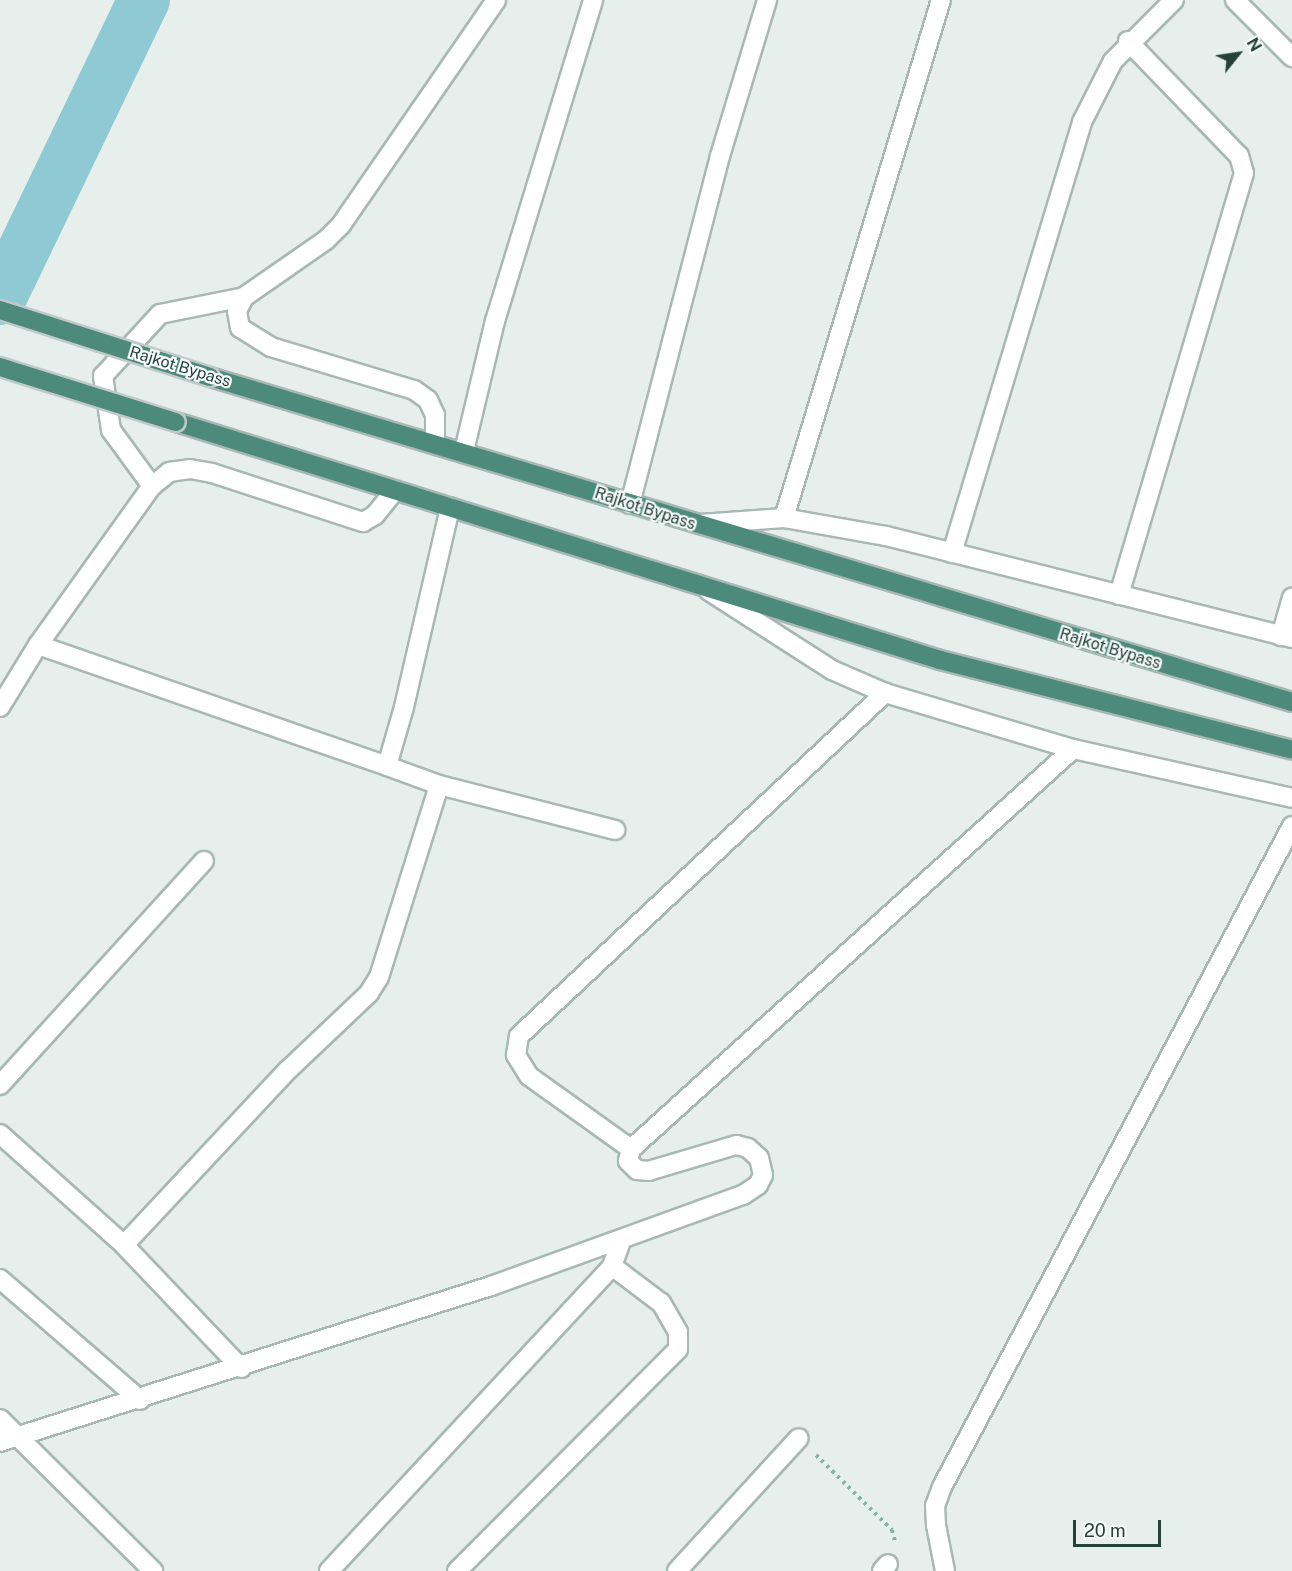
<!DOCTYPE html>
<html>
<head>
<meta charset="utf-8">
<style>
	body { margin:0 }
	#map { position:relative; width:1292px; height:1571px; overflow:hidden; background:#e6efeb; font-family:"Public Sans",sans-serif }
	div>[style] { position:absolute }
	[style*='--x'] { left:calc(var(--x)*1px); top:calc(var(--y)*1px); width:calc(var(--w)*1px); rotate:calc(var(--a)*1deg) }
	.river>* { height:52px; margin:-26px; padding:0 26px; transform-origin:26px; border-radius:26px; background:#8ec9d4 }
	.path>* { height:4px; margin-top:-2px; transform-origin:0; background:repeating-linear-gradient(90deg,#86b3a5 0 3px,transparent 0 7.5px) }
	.roads { filter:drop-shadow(2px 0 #a8b8b2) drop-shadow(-2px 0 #a8b8b2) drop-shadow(0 2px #a8b8b2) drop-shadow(0 -2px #a8b8b2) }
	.minor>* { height:18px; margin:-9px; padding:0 9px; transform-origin:9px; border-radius:9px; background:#fff }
	.tertiary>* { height:18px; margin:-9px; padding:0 9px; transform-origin:9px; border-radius:9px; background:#fff }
	.trunk>* { height:18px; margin:-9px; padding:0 9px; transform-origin:9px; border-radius:9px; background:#4c8a7c }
	.bridges { filter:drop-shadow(2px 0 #c2cac8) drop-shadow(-2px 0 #c2cac8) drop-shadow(0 2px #c2cac8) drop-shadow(0 -2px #c2cac8) }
	.trunk-bridge>* { height:18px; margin:-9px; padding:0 9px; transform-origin:9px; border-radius:9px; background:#4c8a7c }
	span { translate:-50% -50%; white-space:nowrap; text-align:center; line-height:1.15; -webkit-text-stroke:4.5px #f7fbf9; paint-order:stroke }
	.street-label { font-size:16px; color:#24423a }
	.north { position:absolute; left:1208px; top:24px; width:60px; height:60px; -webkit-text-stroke:4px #f7fbf9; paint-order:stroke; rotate:60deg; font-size:16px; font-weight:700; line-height:24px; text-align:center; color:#24423a }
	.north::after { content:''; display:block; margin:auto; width:21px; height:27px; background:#24423a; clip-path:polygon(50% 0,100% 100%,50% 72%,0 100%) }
	.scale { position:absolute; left:1073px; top:1520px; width:88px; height:27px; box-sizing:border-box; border:3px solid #24423a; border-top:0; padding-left:8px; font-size:18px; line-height:21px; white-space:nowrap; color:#24423a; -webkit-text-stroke:4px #f7fbf9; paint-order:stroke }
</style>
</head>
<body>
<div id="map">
	<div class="river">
		<div style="--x:0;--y:299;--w:332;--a:-64.3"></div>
	</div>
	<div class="path">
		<div style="--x:816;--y:1455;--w:107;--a:44.6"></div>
		<div style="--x:892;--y:1530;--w:11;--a:75"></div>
	</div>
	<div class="roads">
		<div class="minor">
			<div style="--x:464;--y:451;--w:134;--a:-76.6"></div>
			<div style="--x:495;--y:321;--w:336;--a:-73"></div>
			<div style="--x:630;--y:504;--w:359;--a:-75.5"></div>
			<div style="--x:720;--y:156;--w:163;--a:-73.2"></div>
			<div style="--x:784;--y:518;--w:541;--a:-73.14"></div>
			<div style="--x:952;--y:553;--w:450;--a:-73.2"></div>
			<div style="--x:1082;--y:122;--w:68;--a:-63.1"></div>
			<div style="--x:1113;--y:61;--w:86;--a:-45"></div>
			<div style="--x:1119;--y:595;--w:440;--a:-73.5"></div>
			<div style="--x:1244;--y:173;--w:18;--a:-106"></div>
			<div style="--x:1239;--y:156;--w:160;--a:-134"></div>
			<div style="--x:1281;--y:636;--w:40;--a:-74"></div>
			<div style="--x:38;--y:645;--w:369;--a:19.1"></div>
			<div style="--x:387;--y:766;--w:61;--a:-73.9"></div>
			<div style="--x:404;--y:707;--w:205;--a:-77"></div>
			<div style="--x:439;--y:785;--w:182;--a:14.3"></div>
			<div style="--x:0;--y:1085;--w:303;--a:-47.7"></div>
			<div style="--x:0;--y:1134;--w:166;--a:41.8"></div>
			<div style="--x:124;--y:1245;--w:170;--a:46.4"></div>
			<div style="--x:631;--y:1149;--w:125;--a:-144.4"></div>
			<div style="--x:529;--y:1076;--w:25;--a:-122"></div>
			<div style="--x:516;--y:1055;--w:19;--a:-81"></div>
			<div style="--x:519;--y:1036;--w:502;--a:-43.14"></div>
			<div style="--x:124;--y:1245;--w:240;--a:-46.9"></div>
			<div style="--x:288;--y:1070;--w:112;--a:-43.5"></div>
			<div style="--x:369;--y:993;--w:19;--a:-58"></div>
			<div style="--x:379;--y:977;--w:201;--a:-72.6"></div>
			<div style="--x:439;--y:785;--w:55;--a:-159.9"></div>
			<div style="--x:0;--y:1279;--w:185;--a:40.8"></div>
			<div style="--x:0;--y:1419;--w:216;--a:44.8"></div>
			<div style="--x:0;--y:1442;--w:515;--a:-17.63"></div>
			<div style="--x:491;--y:1286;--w:268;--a:-19.9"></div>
			<div style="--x:743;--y:1195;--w:18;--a:-34"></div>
			<div style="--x:758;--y:1185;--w:11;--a:-63"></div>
			<div style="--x:763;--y:1175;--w:17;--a:-103"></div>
			<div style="--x:759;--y:1158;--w:15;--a:-138"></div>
			<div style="--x:748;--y:1148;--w:12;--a:-166"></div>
			<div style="--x:736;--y:1145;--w:91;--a:163.4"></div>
			<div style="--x:649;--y:1171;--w:12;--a:-175"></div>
			<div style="--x:637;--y:1170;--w:13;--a:-135"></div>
			<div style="--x:628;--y:1161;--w:12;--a:-76"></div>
			<div style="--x:631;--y:1149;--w:596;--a:-42.14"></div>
			<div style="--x:329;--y:1571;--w:416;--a:-47.1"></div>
			<div style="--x:612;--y:1266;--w:27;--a:-70"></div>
			<div style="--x:457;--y:1571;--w:313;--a:-45.1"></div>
			<div style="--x:678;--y:1349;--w:17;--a:-90"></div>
			<div style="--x:678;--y:1332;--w:34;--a:-120"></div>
			<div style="--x:661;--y:1303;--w:61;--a:-142.9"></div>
			<div style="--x:677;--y:1571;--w:180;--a:-47.5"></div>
			<div style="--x:882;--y:1571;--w:9;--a:-49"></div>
			<div style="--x:945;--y:1571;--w:47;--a:-101.1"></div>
			<div style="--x:936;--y:1525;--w:19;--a:-93"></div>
			<div style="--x:935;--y:1506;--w:20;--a:-70"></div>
			<div style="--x:942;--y:1487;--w:748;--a:-62.1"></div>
		</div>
		<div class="tertiary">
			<div style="--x:1235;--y:0;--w:81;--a:45"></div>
			<div style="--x:435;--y:442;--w:27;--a:-90"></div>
			<div style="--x:435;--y:415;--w:17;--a:-115"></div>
			<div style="--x:428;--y:400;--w:17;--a:-144"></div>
			<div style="--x:414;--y:390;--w:149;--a:-163.3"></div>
			<div style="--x:271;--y:347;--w:36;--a:-148"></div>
			<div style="--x:240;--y:328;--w:17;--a:-100"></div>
			<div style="--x:237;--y:311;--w:16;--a:-63"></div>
			<div style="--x:244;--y:297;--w:100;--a:-34.8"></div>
			<div style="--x:326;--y:240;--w:21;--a:-45"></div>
			<div style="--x:341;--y:225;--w:273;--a:-55.4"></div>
			<div style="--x:152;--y:486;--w:69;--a:-126.2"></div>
			<div style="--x:111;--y:430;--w:55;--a:-98.4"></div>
			<div style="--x:103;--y:376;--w:84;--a:-47.4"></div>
			<div style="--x:160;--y:314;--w:86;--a:-11.4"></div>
			<div style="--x:700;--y:524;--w:84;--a:-4.1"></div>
			<div style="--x:784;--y:518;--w:104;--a:10"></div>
			<div style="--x:886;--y:536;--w:419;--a:14.1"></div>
			<div style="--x:709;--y:591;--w:146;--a:32.7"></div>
			<div style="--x:832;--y:670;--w:58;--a:23.5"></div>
			<div style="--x:885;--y:693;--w:196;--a:16.6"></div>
			<div style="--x:1073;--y:749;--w:224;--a:12.6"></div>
			<div style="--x:0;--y:707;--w:73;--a:-58.5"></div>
			<div style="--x:38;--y:645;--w:196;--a:-54.4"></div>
			<div style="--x:152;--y:486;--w:22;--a:-39"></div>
			<div style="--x:169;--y:472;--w:21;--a:-8"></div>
			<div style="--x:190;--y:469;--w:22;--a:10"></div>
			<div style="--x:212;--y:473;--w:159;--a:18"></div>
			<div style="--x:363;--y:522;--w:14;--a:-30"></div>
			<div style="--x:375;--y:515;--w:32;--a:-51"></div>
		</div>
		<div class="trunk">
			<div style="--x:210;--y:377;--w:1130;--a:16.72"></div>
			<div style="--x:176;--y:422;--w:800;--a:17.3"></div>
			<div style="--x:940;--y:660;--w:363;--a:14.3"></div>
		</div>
	</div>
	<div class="bridges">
		<div class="trunk-bridge">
			<div style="--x:0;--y:310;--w:220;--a:17.7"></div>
			<div style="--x:0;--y:367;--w:184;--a:17.4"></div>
		</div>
	</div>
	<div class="street-label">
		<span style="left:180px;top:367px;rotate:17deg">Rajkot Bypass</span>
		<span style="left:645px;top:509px;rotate:18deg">Rajkot Bypass</span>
		<span style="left:1110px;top:649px;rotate:17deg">Rajkot Bypass</span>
	</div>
	<div class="north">N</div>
	<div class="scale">20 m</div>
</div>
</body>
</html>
